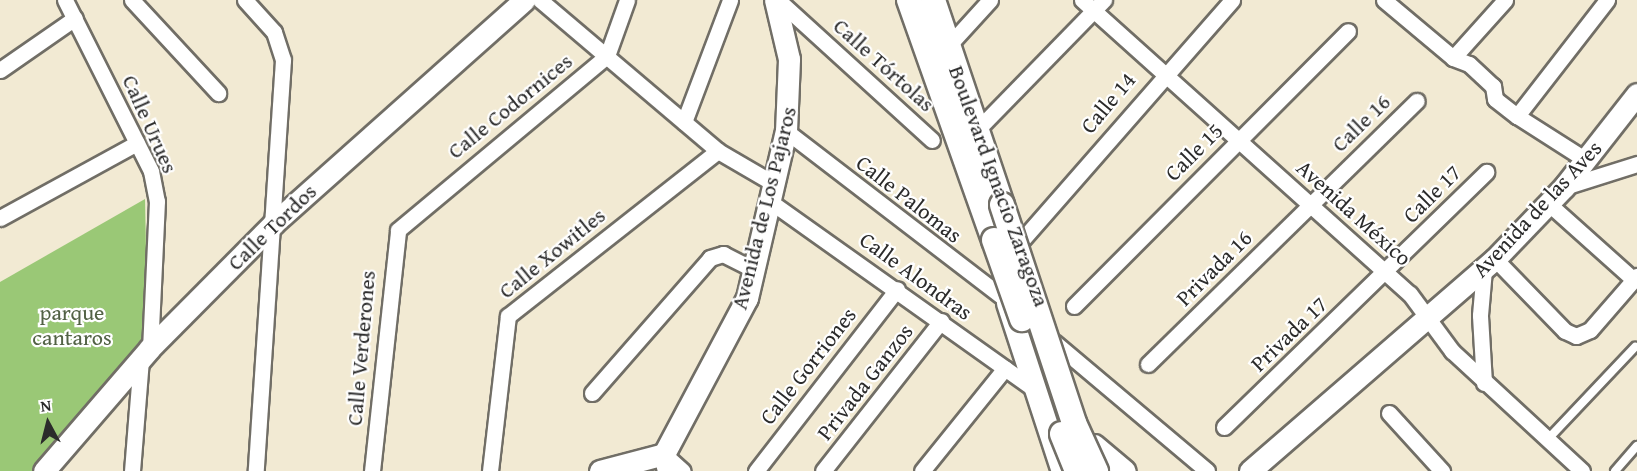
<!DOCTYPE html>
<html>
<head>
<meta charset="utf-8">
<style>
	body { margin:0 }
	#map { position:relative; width:1637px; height:471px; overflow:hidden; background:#f2ead3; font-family:"Gentium Book Plus",serif }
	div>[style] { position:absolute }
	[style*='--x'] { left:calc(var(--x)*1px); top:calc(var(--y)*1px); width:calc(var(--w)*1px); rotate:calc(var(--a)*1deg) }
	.green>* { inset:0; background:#9ac876 }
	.roads { filter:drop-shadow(2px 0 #716e66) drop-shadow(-2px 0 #716e66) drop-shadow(0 2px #716e66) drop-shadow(0 -2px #716e66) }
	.lane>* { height:8px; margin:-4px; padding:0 4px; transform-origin:4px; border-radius:4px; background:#fff }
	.street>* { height:15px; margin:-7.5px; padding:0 7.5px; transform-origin:7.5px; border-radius:7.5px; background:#fff }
	.secondary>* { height:21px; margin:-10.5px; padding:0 10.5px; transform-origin:10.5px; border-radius:10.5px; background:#fff }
	.primary>* { height:24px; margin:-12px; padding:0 12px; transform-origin:12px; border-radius:12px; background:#fff }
	.bridges { filter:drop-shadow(2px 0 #716e66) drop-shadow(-2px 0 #716e66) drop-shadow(0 2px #716e66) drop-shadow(0 -2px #716e66) }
	.primary-bridge>* { height:24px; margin:-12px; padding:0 12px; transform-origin:12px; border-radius:12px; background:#fff }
	span { translate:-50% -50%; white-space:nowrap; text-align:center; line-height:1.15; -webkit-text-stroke:4.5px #fff; paint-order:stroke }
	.street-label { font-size:22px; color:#2b2b2b }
	.park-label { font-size:22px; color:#526245 }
	.north { position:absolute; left:18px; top:393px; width:60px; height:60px; -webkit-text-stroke:4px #fff; paint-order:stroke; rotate:353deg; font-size:16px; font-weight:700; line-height:24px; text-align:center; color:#2b2b2b }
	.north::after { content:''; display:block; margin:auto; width:21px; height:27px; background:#2b2b2b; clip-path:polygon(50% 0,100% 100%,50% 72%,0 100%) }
</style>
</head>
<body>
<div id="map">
	<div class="green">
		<div style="clip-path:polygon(145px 199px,148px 347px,37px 471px,0 471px,0 282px)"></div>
	</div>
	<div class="roads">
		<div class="lane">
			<div style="--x:1548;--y:439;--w:127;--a:-46.6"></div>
			<div style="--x:1615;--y:471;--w:33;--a:-49"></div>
		</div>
		<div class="street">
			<div style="--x:65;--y:0;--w:191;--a:63.3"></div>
			<div style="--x:151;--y:171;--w:31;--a:79"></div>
			<div style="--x:157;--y:201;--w:147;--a:92.7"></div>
			<div style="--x:132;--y:0;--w:127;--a:47.2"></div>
			<div style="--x:245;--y:0;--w:43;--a:47.8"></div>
			<div style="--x:274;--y:32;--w:29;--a:72"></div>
			<div style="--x:283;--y:60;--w:412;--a:93.8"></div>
			<div style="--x:540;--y:0;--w:233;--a:40.3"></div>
			<div style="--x:718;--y:151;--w:61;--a:30.3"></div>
			<div style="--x:778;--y:0;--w:208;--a:42.3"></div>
			<div style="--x:1082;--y:0;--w:440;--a:41.9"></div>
			<div style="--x:1410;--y:294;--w:71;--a:53.6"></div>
			<div style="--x:1452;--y:351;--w:177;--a:42.7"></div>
			<div style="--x:1384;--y:0;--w:90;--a:40"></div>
			<div style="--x:1453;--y:58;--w:17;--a:21"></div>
			<div style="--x:1469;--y:64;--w:33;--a:43"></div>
			<div style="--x:1493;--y:86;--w:13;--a:81"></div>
			<div style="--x:1495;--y:99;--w:28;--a:38"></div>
			<div style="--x:1517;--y:116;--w:82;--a:32.5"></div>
			<div style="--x:949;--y:45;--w:61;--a:-47.7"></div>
			<div style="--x:1453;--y:58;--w:78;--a:-48.1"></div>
			<div style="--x:0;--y:70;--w:91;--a:-34.7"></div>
			<div style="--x:1517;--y:116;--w:147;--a:-52.2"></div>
			<div style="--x:684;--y:122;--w:130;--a:-69.3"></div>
			<div style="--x:977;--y:130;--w:182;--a:-45.7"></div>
			<div style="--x:786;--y:131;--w:277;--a:37.5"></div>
			<div style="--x:1564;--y:187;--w:77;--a:-17.5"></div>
			<div style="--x:768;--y:200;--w:330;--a:35.4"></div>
			<div style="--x:1549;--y:204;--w:114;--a:41.8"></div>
			<div style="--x:0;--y:218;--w:156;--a:-28.7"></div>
			<div style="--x:1022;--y:240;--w:319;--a:-48.8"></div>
			<div style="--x:1495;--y:259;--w:100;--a:45.8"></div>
			<div style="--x:1565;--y:331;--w:12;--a:24"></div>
			<div style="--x:1576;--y:336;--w:15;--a:-23"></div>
			<div style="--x:1590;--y:330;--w:72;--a:-49"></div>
			<div style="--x:1074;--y:306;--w:388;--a:-45.1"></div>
			<div style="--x:1054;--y:342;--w:200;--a:40.1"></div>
			<div style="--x:1148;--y:364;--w:376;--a:-44.4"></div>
			<div style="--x:1484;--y:383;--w:68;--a:-93.4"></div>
			<div style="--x:1480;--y:315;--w:46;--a:-85"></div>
			<div style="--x:592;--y:393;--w:179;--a:-48.8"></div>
			<div style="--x:710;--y:258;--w:14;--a:-17"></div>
			<div style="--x:723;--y:254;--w:34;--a:27"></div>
			<div style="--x:1389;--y:413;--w:79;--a:47.6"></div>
			<div style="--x:1224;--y:427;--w:366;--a:-44.2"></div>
			<div style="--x:664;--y:454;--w:25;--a:42"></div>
			<div style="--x:132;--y:471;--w:111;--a:-85.4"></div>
			<div style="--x:372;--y:471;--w:242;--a:-83.8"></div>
			<div style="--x:398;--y:230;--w:272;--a:-39.8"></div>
			<div style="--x:607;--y:56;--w:59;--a:-70.3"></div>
			<div style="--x:490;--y:471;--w:156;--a:-83.4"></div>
			<div style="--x:508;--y:316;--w:267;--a:-38.2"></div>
			<div style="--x:756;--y:471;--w:230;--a:-52.2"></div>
			<div style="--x:823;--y:471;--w:191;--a:-51.8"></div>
			<div style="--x:922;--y:471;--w:132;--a:-51.1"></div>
		</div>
		<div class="secondary">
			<div style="--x:1007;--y:303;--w:177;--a:71.9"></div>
			<div style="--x:1094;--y:445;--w:40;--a:40"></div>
			<div style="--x:44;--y:471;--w:162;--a:-49.2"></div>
			<div style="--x:150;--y:348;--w:176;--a:-45.2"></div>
			<div style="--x:274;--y:223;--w:335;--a:-41.7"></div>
			<div style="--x:600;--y:471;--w:66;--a:-14.9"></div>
			<div style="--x:668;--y:471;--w:17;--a:-103"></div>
			<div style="--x:664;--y:454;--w:177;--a:-62"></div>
			<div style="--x:747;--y:298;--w:171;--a:-76.9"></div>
			<div style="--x:786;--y:131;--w:72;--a:-87.6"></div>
			<div style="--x:789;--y:59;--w:61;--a:-103.3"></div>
			<div style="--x:1250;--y:471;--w:324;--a:-40.9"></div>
			<div style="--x:1495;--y:259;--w:100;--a:-46.2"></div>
			<div style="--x:1564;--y:187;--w:118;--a:-51.9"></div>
		</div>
		<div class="primary">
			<div style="--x:909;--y:0;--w:255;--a:70.5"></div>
			<div style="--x:933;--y:0;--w:216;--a:71.4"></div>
		</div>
	</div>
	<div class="bridges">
		<div class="primary-bridge">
			<div style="--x:1002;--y:205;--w:230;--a:71.7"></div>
			<div style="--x:1074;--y:423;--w:53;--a:65.4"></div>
			<div style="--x:994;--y:240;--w:84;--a:70.5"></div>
			<div style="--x:1062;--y:434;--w:40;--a:68"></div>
		</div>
	</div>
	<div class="street-label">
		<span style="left:884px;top:65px;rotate:42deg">Calle Tórtolas</span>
		<span style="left:1108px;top:103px;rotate:-50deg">Calle 14</span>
		<span style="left:510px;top:106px;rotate:-39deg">Calle Codornices</span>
		<span style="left:1361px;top:123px;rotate:-44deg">Calle 16</span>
		<span style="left:150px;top:124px;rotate:66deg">Calle Urues</span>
		<span style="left:1194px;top:152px;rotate:-45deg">Calle 15</span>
		<span style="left:999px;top:186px;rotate:70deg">Boulevard Ignacio Zaragoza</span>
		<span style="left:1432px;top:194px;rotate:-45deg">Calle 17</span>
		<span style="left:909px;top:199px;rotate:38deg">Calle Palomas</span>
		<span style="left:764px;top:208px;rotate:-76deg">Avenida de Los Pajaros</span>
		<span style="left:1537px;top:209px;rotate:-47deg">Avenida de las Aves</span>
		<span style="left:1354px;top:213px;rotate:42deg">Avenida México</span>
		<span style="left:272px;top:227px;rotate:-44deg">Calle Tordos</span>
		<span style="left:552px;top:253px;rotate:-39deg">Calle Xowitles</span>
		<span style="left:1214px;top:268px;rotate:-45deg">Privada 16</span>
		<span style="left:916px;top:276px;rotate:36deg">Calle Alondras</span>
		<span style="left:1289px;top:334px;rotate:-44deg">Privada 17</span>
		<span style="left:361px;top:348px;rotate:-85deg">Calle Verderones</span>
		<span style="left:808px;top:366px;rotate:-52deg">Calle Gorriones</span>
		<span style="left:865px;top:382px;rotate:-52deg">Privada Ganzos</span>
	</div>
	<div class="park-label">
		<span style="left:72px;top:325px">parque<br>cantaros</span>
	</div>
	<div class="north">N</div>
</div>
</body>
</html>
